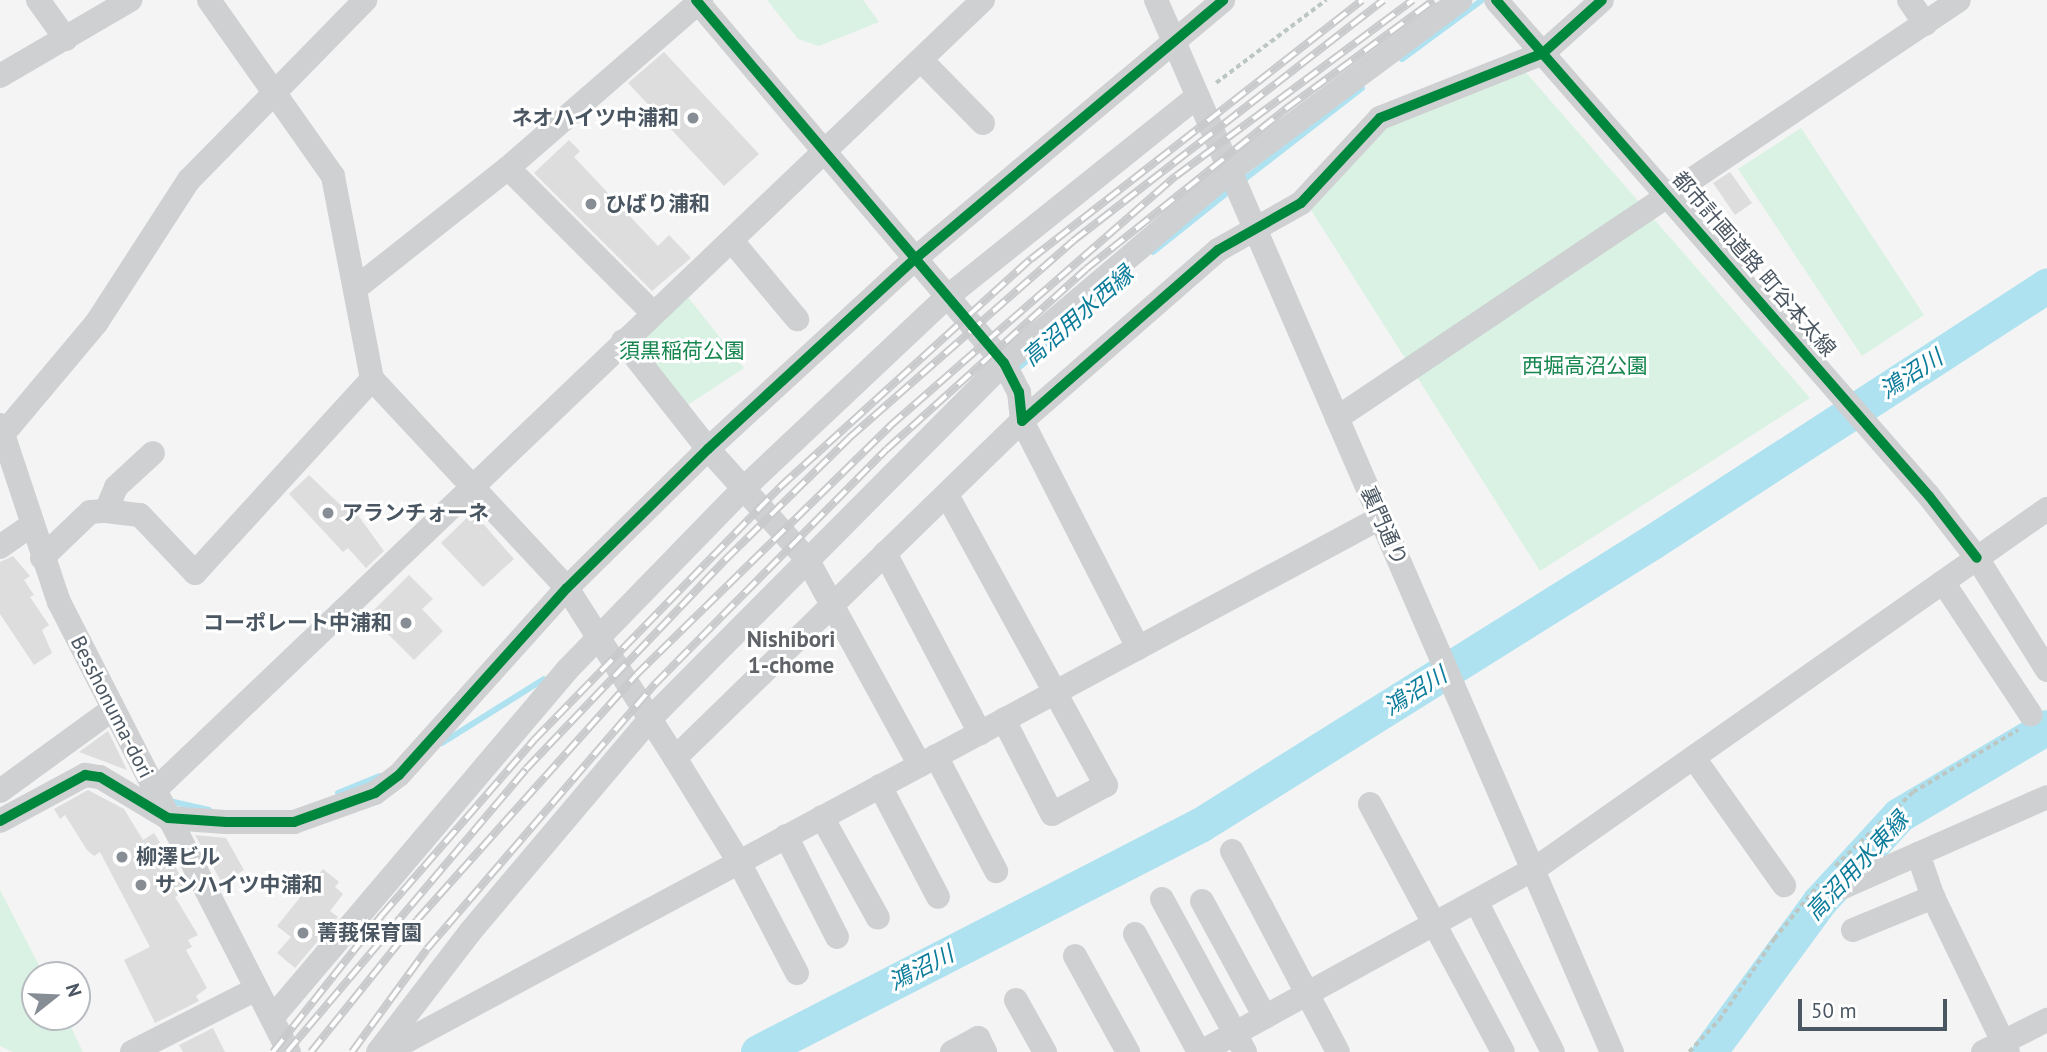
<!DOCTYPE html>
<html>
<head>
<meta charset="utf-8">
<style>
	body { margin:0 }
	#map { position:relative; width:2047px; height:1052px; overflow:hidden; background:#f4f4f4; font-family:"PT Sans","Noto Sans JP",sans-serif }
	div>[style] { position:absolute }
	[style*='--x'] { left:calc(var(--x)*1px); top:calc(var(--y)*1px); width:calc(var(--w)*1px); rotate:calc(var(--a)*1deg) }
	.green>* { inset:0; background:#d9f2e3 }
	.stream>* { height:6px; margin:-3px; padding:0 3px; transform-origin:3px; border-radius:3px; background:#aee2f0 }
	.river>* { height:35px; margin:-17.5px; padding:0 17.5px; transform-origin:17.5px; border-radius:17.5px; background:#aee2f0 }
	.building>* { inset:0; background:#ddddde }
	.path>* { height:3.5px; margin-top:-1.75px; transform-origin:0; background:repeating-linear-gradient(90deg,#bcc7c4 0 5px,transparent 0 8.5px) }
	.minor>* { height:24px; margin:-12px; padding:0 12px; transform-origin:12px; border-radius:12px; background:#ced0d2 }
	.rail>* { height:8px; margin-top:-4px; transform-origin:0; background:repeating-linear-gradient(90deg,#fff 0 16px,#c9cacc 0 32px); box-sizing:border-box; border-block:2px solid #c9cacc }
	.cycleway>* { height:10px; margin:-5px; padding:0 5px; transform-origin:5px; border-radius:5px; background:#00873e }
	.dots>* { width:19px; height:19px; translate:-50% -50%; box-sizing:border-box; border:4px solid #fff; border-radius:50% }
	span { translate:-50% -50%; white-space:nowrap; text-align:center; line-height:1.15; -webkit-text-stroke:6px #fff; paint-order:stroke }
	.poi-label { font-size:21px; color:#4a5661; font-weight:700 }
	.right { translate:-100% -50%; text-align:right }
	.left { translate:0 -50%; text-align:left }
	.street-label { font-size:21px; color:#4a5661 }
	.park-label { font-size:21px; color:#17864f }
	.water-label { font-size:23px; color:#0c7c9b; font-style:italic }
	.neighbourhood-label { font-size:23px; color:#5f6368; font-weight:700 }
	.north { position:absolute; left:21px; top:961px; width:70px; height:70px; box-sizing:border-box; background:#fff; border:2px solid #b7bbc0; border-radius:50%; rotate:72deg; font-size:19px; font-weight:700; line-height:28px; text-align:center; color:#4a5661 }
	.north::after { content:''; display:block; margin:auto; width:24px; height:32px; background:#868d94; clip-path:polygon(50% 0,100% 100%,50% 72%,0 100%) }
	.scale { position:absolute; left:1798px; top:999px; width:149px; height:32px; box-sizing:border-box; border:4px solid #4a5661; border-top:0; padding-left:9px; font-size:21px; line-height:24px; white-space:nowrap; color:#4a5661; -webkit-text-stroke:5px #fff; paint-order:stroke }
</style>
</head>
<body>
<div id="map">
	<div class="green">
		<div style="clip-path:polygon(767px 0,863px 0,879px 22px,819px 46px,798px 39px)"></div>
		<div style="clip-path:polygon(1523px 69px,1810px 398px,1540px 571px,1311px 210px,1385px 123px)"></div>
		<div style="clip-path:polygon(1801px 128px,1924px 315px,1862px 356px,1738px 169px)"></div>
		<div style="clip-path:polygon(684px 292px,744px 368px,683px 408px,623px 341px)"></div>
		<div style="clip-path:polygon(0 890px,44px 975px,35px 975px,35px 1017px,66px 1017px,83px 1052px,13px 1052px,0 1046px)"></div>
	</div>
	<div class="stream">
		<div style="--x:1402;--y:59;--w:99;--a:-36.4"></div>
		<div style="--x:1241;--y:182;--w:153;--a:-37.8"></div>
		<div style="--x:1153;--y:252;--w:101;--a:-38.6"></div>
		<div style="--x:1015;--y:371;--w:84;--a:-41.1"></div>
		<div style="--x:442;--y:743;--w:120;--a:-32.1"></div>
		<div style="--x:338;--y:793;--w:45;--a:-22"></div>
		<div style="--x:169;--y:801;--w:41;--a:12.7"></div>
	</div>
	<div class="river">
		<div style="--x:758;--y:1052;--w:497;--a:-27.2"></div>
		<div style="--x:1200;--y:825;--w:533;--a:-32.05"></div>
		<div style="--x:1652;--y:542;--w:471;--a:-33"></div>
		<div style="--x:1709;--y:1052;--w:186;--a:-53.7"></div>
		<div style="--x:1819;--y:902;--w:118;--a:-47.4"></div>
		<div style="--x:1899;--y:815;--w:172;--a:-30.7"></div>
	</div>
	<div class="building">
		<div style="clip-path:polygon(664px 52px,759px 154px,724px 186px,628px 83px)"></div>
		<div style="clip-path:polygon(569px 140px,580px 151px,574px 157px,658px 246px,669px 235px,691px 258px,652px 291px,534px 173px)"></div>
		<div style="clip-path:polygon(1730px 172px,1752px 203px,1735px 215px,1713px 183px)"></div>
		<div style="clip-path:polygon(309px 475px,351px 515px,355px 511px,384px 551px,366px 568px,348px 548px,343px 552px,289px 494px)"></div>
		<div style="clip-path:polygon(473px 512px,514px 559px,483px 587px,441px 543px)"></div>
		<div style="clip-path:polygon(13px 556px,30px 576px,24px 580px,34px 595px,30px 597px,49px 625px,42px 630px,52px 653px,34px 665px,0 614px,0 562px)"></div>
		<div style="clip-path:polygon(409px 575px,433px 599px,422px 609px,443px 631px,414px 660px,369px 615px)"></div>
		<div style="clip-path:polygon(108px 731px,110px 735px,127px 770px,79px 752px)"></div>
		<div style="clip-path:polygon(88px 790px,124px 809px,143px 840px,154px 833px,189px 889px,175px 897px,198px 935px,188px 940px,192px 947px,186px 950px,207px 988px,196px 996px,199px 1001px,155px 1023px,124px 960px,150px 947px,100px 852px,94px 856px,87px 850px,65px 815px,60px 819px,54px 809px)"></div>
		<div style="clip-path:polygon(195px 835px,226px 838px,244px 870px,222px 883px)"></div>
		<div style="clip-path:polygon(323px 869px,339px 882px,335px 887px,343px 894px,330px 911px,338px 917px,295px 968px,277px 953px,291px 937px,277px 926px)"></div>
		<div style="clip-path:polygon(213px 1028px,225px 1052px,183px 1052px,179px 1045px)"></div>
	</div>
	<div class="path">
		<div style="--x:1216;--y:83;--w:138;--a:-37"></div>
		<div style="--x:1835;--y:866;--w:108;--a:-43.5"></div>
		<div style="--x:1913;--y:792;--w:122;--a:-30.6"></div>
		<div style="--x:1689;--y:1052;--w:44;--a:-46.8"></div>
		<div style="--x:1719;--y:1020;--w:98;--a:-55.8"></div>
		<div style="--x:1774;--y:939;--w:70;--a:-50.8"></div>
	</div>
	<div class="minor">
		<div style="--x:38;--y:0;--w:48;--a:54.3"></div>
		<div style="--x:696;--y:0;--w:476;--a:49.7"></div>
		<div style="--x:1004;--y:363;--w:33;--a:63"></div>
		<div style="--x:1019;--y:392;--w:29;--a:84"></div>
		<div style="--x:1022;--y:421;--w:260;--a:-41.1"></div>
		<div style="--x:1218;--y:250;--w:95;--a:-29.5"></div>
		<div style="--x:1301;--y:203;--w:116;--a:-47.1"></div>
		<div style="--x:1380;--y:118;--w:175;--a:-21.7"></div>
		<div style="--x:1543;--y:53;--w:79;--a:-41.9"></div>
		<div style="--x:1156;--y:0;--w:1147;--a:66.57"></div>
		<div style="--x:1496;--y:0;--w:658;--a:48.88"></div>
		<div style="--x:1929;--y:496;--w:78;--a:52.3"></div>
		<div style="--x:1977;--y:558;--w:132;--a:58"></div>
		<div style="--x:1909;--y:0;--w:29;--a:56"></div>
		<div style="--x:922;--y:61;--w:87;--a:45.5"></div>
		<div style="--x:0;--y:76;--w:151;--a:-30.3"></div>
		<div style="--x:508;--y:168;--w:205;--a:45"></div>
		<div style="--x:732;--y:241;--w:102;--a:50.2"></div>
		<div style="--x:356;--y:288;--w:194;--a:-38.3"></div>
		<div style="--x:508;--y:168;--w:256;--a:-41"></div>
		<div style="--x:623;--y:341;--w:137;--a:51.8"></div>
		<div style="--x:708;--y:449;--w:148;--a:48"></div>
		<div style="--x:807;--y:559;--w:235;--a:61.3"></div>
		<div style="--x:372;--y:379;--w:286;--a:47"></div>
		<div style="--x:567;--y:588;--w:201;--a:57.6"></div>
		<div style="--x:1337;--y:418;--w:749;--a:-33.9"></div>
		<div style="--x:0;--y:425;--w:187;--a:71.6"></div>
		<div style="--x:59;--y:602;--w:505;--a:62.93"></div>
		<div style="--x:4;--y:433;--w:145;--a:-50"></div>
		<div style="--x:97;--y:322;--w:169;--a:-57.1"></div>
		<div style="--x:189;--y:180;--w:252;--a:-45.6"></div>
		<div style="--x:947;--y:495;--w:331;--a:61.3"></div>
		<div style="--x:1106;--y:785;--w:61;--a:151.8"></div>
		<div style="--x:1052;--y:814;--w:106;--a:-117.1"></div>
		<div style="--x:106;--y:511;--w:26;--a:-67"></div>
		<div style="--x:116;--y:487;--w:50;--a:-42.6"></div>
		<div style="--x:0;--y:547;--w:37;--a:-35"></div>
		<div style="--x:885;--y:553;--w:204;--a:62.2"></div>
		<div style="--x:42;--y:558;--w:66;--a:-43.8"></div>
		<div style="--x:90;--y:512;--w:16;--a:-4"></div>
		<div style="--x:106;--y:511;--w:34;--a:7"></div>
		<div style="--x:140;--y:515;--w:80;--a:46.5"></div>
		<div style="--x:195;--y:573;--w:263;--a:-47.6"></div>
		<div style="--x:372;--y:379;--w:207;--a:-100.9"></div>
		<div style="--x:333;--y:176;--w:215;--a:-125.2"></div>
		<div style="--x:1943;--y:582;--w:159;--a:56.5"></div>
		<div style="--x:936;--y:756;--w:130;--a:62.4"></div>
		<div style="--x:1694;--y:758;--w:156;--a:54.7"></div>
		<div style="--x:880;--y:786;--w:125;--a:62.4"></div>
		<div style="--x:0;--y:791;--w:140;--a:-36"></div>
		<div style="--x:154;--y:791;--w:1146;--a:-43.66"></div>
		<div style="--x:1370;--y:804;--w:281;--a:61.8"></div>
		<div style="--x:822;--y:817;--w:115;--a:61"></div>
		<div style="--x:0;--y:821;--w:97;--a:-28.4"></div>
		<div style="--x:85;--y:775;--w:15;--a:8"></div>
		<div style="--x:100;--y:777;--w:79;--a:31.1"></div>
		<div style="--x:168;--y:818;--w:58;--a:3.9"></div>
		<div style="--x:226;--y:822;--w:68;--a:0"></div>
		<div style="--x:294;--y:822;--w:86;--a:-19.7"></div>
		<div style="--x:375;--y:793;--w:30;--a:-37"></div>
		<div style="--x:399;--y:775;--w:251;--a:-48.1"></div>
		<div style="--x:567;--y:588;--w:198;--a:-44.6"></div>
		<div style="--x:708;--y:449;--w:282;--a:-42.6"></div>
		<div style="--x:916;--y:258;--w:401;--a:-40"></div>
		<div style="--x:786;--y:836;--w:113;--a:63.2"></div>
		<div style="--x:1232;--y:851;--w:227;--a:62.2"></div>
		<div style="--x:1918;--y:854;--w:46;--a:70.8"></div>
		<div style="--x:1933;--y:897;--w:172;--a:64.2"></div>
		<div style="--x:1841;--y:888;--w:225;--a:-23.8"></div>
		<div style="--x:1162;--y:899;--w:174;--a:61.5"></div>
		<div style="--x:1202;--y:901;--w:132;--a:61.5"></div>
		<div style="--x:1476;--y:901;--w:169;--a:63"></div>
		<div style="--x:1853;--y:930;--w:87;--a:-22.4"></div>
		<div style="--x:1135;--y:934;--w:134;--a:61.5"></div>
		<div style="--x:1075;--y:956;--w:110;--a:61.1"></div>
		<div style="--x:797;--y:973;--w:125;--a:-117.6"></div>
		<div style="--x:739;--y:862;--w:122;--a:-121.6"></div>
		<div style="--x:675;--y:758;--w:484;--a:-44.2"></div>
		<div style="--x:1022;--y:421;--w:255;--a:62.9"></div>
		<div style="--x:1016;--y:1000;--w:60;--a:60.9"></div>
		<div style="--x:272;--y:1018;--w:456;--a:-49.7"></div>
		<div style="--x:567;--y:670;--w:252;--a:-45.8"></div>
		<div style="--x:743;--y:489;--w:280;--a:-43.3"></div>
		<div style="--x:947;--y:297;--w:320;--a:-38.7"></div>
		<div style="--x:132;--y:1052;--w:139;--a:-26.9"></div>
		<div style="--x:378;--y:1052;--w:151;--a:-52.5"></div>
		<div style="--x:470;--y:932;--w:277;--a:-49.8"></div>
		<div style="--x:649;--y:720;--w:503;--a:-45.16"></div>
		<div style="--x:1004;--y:363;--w:297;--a:-40.3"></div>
		<div style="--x:1230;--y:171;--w:287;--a:-36.6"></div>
		<div style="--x:386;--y:1052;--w:1128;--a:-28.25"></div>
		<div style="--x:952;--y:1052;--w:30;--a:-28"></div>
		<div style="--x:978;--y:1038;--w:16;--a:63"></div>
		<div style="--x:1201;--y:1052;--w:382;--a:-28.8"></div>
		<div style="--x:1536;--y:868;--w:625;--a:-35.09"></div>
		<div style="--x:1983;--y:1052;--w:72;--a:-26.6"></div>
	</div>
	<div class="rail">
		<div style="--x:273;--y:1052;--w:175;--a:-51.5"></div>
		<div style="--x:382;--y:915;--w:232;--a:-49"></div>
		<div style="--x:534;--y:740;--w:353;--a:-45.8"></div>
		<div style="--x:780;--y:487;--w:339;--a:-42.3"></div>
		<div style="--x:1031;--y:259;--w:420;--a:-38"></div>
		<div style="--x:287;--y:1052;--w:370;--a:-49.8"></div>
		<div style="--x:526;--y:769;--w:289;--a:-46.4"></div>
		<div style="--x:725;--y:560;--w:174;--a:-44.5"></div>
		<div style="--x:849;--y:438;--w:298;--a:-41.3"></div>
		<div style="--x:1073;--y:241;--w:393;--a:-37.8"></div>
		<div style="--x:311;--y:1052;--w:169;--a:-51.2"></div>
		<div style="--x:417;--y:920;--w:329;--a:-48.2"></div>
		<div style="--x:636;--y:675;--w:356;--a:-44.4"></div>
		<div style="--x:890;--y:426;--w:380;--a:-41.2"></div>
		<div style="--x:1176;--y:176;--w:295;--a:-36.6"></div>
		<div style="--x:352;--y:1052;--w:127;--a:-53.9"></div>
		<div style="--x:427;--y:949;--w:350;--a:-49.3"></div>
		<div style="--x:655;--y:684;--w:330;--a:-45.4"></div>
		<div style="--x:887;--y:449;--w:268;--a:-42.1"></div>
		<div style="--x:1086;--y:269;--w:258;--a:-38.7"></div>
		<div style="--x:1287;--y:108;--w:182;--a:-36.3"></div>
	</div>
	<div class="cycleway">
		<div style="--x:696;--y:0;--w:476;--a:49.7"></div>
		<div style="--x:1004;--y:363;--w:33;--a:63"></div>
		<div style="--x:1019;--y:392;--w:29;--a:84"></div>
		<div style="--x:1022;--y:421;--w:260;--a:-41.1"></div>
		<div style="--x:1218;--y:250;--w:95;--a:-29.5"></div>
		<div style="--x:1301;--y:203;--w:116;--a:-47.1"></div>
		<div style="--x:1380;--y:118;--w:175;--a:-21.7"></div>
		<div style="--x:1543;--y:53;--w:79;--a:-41.9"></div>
		<div style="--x:1496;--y:0;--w:658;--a:48.88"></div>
		<div style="--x:1929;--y:496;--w:78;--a:52.3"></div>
		<div style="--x:0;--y:821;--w:97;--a:-28.4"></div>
		<div style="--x:85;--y:775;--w:15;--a:8"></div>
		<div style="--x:100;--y:777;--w:79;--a:31.1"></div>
		<div style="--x:168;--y:818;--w:58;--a:3.9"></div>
		<div style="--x:226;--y:822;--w:68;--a:0"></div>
		<div style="--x:294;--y:822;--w:86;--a:-19.7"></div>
		<div style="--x:375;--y:793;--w:30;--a:-37"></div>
		<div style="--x:399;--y:775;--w:251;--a:-48.1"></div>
		<div style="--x:567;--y:588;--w:198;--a:-44.6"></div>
		<div style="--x:708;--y:449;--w:282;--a:-42.6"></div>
		<div style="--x:916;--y:258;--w:401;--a:-40"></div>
	</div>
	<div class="dots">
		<div style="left:693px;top:118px;background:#868d94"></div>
		<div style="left:591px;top:204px;background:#868d94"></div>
		<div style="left:328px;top:513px;background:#868d94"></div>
		<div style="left:406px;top:623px;background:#868d94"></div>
		<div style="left:122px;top:857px;background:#868d94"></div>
		<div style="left:141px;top:885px;background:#868d94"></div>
		<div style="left:303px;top:933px;background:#868d94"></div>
	</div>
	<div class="poi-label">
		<span class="right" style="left:679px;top:118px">ネオハイツ中浦和</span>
		<span class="left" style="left:605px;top:204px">ひばり浦和</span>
		<span class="left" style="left:342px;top:513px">アランチォーネ</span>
		<span class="right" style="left:392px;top:623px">コーポレート中浦和</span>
		<span class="left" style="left:136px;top:857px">柳澤ビル</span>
		<span class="left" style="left:155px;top:885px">サンハイツ中浦和</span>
		<span class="left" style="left:317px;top:933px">菁莪保育園</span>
	</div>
	<div class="street-label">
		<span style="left:1754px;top:264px;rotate:49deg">都市計画道路 町谷本太線</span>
		<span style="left:1384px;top:526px;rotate:66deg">裏門通り</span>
		<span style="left:112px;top:707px;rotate:63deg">Besshonuma-dori</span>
	</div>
	<div class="park-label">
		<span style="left:682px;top:351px">須黒稲荷公園</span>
		<span style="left:1585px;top:366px">西堀高沼公園</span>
	</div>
	<div class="water-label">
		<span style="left:1078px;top:316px;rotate:-41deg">高沼用水西縁</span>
		<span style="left:1911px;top:374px;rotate:-33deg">鴻沼川</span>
		<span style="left:1415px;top:691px;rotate:-32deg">鴻沼川</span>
		<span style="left:1857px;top:866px;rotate:-47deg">高沼用水東縁</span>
		<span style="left:921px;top:968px;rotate:-27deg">鴻沼川</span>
	</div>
	<div class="neighbourhood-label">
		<span style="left:791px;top:652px">Nishibori<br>1-chome</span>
	</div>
	<div class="north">N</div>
	<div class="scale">50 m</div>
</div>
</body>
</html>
